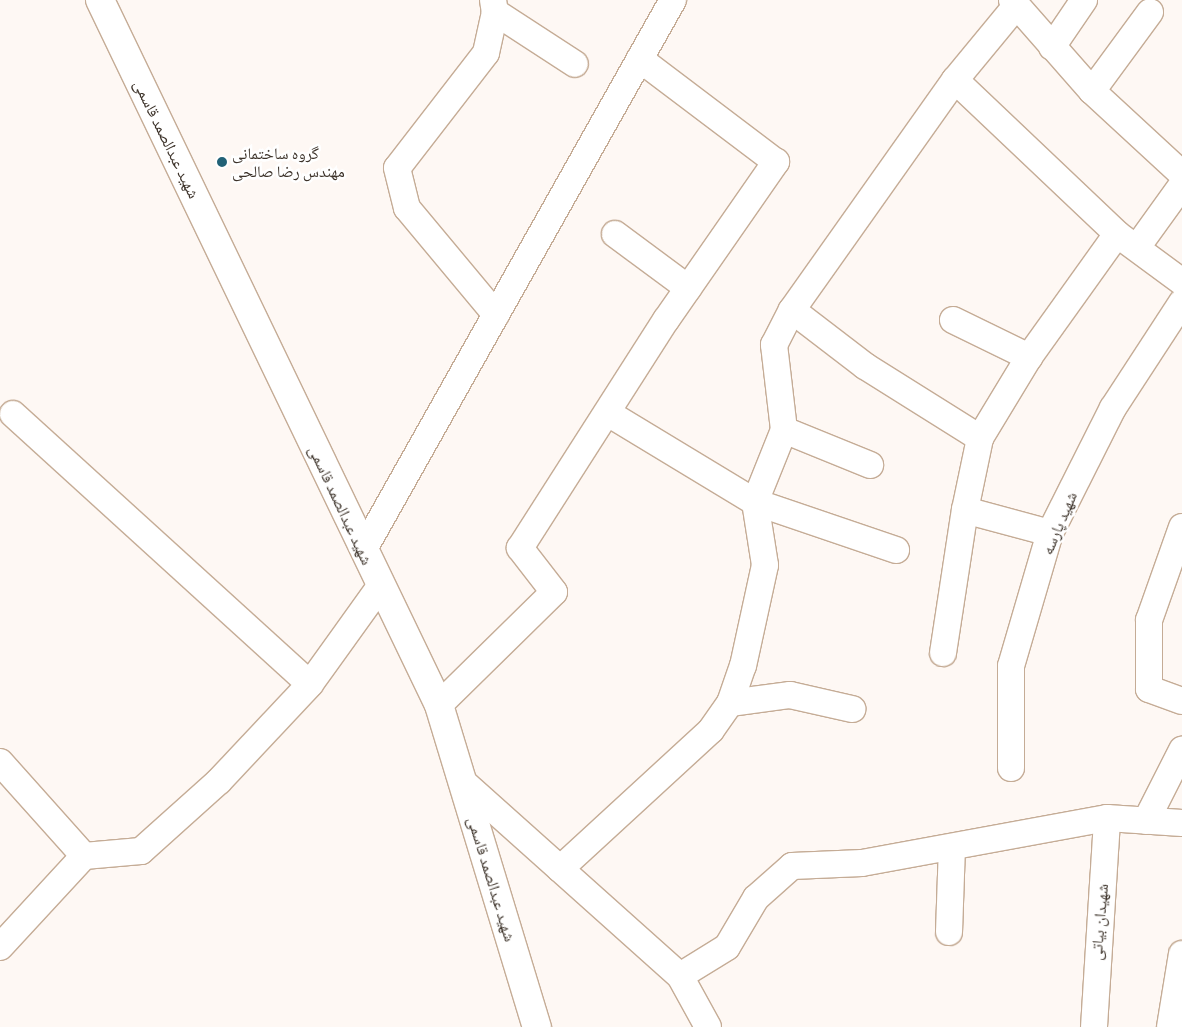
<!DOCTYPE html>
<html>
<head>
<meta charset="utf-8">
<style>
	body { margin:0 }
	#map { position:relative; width:1182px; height:1027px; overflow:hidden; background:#fef8f4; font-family:Barlow,"Noto Naskh Arabic",sans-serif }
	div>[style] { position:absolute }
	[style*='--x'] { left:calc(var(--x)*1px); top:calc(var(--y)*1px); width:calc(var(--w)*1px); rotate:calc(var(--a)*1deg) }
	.roads { filter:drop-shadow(1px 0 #c5ac96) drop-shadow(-1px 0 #c5ac96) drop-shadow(0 1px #c5ac96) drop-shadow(0 -1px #c5ac96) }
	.minor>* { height:26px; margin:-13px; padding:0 13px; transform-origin:13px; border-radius:13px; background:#fff }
	.tertiary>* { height:28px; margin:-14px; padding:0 14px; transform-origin:14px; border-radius:14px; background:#fff }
	.dots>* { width:14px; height:14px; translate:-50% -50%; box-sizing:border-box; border:2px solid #fff; border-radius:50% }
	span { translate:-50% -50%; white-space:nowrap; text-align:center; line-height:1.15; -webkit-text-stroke:5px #fff; paint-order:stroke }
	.street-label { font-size:16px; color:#3d332a }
	.poi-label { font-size:16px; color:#3d332a }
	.left { translate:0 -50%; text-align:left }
</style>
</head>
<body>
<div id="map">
	<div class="roads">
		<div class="minor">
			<div style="--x:493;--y:0;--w:12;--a:81"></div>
			<div style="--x:495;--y:12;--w:42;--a:102.4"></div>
			<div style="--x:486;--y:53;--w:145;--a:127.7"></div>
			<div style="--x:397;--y:168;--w:41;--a:76"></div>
			<div style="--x:407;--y:208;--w:139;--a:50.2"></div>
			<div style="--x:1012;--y:0;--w:121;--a:48.7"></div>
			<div style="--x:1092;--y:91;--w:122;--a:42.7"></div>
			<div style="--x:495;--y:12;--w:95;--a:33"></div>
			<div style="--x:1052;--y:47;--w:57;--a:-55.8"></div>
			<div style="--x:955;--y:80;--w:224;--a:43.5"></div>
			<div style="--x:1117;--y:234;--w:81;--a:36.4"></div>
			<div style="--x:1092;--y:91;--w:98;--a:-53.7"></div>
			<div style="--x:615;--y:234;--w:91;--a:36.5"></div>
			<div style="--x:1138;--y:246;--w:75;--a:-54.2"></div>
			<div style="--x:792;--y:310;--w:92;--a:37.5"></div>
			<div style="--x:865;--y:366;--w:136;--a:32.1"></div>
			<div style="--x:953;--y:320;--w:85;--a:26"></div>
			<div style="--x:608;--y:413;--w:172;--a:31.2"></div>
			<div style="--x:755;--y:502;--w:149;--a:18.8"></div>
			<div style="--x:13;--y:414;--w:401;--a:42.3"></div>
			<div style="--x:784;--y:430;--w:93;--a:22.1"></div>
			<div style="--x:1182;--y:527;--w:99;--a:109.5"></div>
			<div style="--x:1149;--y:620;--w:69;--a:90"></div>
			<div style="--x:1149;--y:689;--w:35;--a:20"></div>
			<div style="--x:1050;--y:533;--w:88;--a:-164.9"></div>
			<div style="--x:965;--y:510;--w:74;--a:-78.2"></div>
			<div style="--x:980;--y:438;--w:95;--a:-58.8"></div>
			<div style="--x:1029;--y:357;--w:151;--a:-54.4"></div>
			<div style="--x:364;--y:549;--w:630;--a:-60.63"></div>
			<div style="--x:943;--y:653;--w:145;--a:-81.3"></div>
			<div style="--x:730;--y:703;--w:61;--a:-7.6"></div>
			<div style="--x:790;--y:695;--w:64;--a:12.7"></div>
			<div style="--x:439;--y:705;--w:161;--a:-44.5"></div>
			<div style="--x:554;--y:592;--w:56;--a:-127.7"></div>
			<div style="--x:520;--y:548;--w:271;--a:-57.4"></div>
			<div style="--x:666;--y:320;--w:193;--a:-55.2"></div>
			<div style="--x:776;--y:162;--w:171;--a:-142.9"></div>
			<div style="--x:0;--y:762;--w:126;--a:48.2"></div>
			<div style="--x:1011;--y:768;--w:102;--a:-90"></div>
			<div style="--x:1011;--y:666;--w:139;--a:-73.7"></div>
			<div style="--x:1050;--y:533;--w:140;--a:-63.3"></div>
			<div style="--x:1113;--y:408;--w:126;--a:-56.9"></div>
			<div style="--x:463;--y:782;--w:291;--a:41.8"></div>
			<div style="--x:680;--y:976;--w:58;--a:61.2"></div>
			<div style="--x:1146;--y:821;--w:80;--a:-63.1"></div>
			<div style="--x:560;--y:869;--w:205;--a:-42.6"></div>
			<div style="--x:711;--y:730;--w:33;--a:-55"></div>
			<div style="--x:730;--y:703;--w:39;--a:-71"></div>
			<div style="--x:743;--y:666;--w:103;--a:-77.7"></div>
			<div style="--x:765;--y:565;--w:64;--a:-99"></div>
			<div style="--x:755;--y:502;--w:78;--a:-68.1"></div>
			<div style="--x:784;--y:430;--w:86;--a:-96.7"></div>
			<div style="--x:774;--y:345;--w:39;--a:-63"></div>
			<div style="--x:792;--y:310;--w:282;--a:-54.7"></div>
			<div style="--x:955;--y:80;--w:96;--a:-50.5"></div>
			<div style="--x:949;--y:932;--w:84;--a:-88"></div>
			<div style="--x:0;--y:947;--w:124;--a:-47.3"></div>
			<div style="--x:84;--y:856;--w:57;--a:-5"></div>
			<div style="--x:141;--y:851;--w:105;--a:-41.9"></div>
			<div style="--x:219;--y:781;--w:133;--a:-46.8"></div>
			<div style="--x:310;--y:684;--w:118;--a:-54.3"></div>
			<div style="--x:680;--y:976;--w:55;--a:-31.7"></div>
			<div style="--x:727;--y:947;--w:57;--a:-59.4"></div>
			<div style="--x:756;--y:898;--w:48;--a:-41.6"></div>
			<div style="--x:792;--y:866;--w:70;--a:-2.5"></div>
			<div style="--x:862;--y:863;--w:249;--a:-10.4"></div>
			<div style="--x:1107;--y:818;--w:75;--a:3.8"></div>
			<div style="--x:1094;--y:1027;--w:209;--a:-86.4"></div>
			<div style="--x:1170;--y:1027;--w:74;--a:-80.7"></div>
		</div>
		<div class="tertiary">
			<div style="--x:100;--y:0;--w:782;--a:64.32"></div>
			<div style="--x:439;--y:705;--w:337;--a:73.1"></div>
		</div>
	</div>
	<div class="dots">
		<div style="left:222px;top:162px;background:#226277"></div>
	</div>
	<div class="street-label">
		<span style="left:167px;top:139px;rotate:64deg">شهید عبدالصمد قاسمی</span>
		<span style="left:341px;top:505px;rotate:65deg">شهید عبدالصمد قاسمی</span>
		<span style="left:1059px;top:523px;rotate:-67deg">شهید پارسه</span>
		<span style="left:492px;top:879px;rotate:73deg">شهید عبدالصمد قاسمی</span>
		<span style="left:1099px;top:922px;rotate:-85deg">شهیدان بیاتی</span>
	</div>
	<div class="poi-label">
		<span class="left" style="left:232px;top:162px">گروه ساختمانی<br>مهندس رضا صالحی</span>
	</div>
</div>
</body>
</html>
